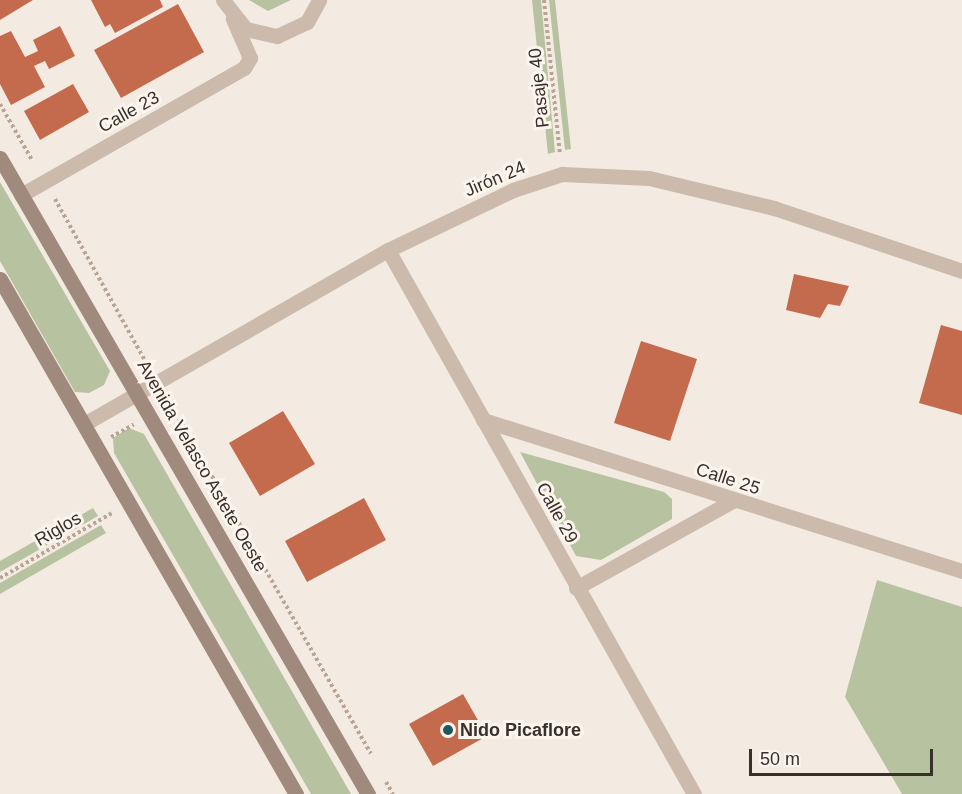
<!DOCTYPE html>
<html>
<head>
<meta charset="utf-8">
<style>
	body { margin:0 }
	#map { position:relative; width:962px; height:794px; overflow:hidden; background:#f3ebe1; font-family:Helvetica,sans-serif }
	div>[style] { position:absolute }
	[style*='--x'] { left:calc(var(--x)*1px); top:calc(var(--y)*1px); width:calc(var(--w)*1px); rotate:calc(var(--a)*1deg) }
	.green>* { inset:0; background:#b7c3a0 }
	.building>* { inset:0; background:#c56b4d }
	.path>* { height:4px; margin-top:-2px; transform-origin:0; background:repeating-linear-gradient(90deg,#b8a596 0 3px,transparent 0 6px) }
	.street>* { height:15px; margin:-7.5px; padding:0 7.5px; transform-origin:7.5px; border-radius:7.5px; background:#ccbbac }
	.secondary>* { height:15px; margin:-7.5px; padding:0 7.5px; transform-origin:7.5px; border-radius:7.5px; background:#a08a7d }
	.dots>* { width:16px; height:16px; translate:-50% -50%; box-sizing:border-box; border:3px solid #fbf5ee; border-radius:50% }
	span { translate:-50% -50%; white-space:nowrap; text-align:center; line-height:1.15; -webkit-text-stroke:6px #fbf5ee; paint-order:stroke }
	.street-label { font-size:18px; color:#3a302b }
	.poi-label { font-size:18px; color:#3a302b; font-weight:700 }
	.left { translate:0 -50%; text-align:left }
	.scale { position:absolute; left:749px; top:749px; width:184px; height:27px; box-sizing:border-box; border:3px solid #3a302b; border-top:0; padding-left:8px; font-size:18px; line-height:21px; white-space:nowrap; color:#3a302b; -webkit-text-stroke:4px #fbf5ee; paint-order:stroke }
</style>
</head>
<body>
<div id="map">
	<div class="green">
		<div style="clip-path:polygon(249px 0,291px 0,268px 11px)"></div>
		<div style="clip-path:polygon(532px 0,541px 0,555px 152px,548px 154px)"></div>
		<div style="clip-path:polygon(549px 0,555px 0,571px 149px,565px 150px)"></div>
		<div style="clip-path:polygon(0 182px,110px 371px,104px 385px,89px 393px,75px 392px,0 261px)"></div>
		<div style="clip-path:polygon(129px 428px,144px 434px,351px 794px,311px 794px,114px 453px,113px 438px)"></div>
		<div style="clip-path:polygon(520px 452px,664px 492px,672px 499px,672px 519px,601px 560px,576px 556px)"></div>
		<div style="clip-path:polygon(93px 508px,98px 516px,0 572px,0 561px)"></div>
		<div style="clip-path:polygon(101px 525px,106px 533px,0 594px,0 583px)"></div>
		<div style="clip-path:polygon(877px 580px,962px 607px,962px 794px,902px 794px,845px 697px)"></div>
	</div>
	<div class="building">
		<div style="clip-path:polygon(0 0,33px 0,0 20px)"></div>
		<div style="clip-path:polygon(91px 0,160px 0,163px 7px,115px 33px,110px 24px,105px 27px)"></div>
		<div style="clip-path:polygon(178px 4px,204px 52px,121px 98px,94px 50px)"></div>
		<div style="clip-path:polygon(60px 26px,75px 56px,49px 69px,45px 61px,34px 66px,45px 87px,11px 105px,0 84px,0 36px,11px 31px,25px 57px,38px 51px,33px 40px)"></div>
		<div style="clip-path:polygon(73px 84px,89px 112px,40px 140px,24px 111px)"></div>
		<div style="clip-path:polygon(794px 274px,849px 286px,840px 306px,828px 304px,820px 318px,786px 310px)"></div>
		<div style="clip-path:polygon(941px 325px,962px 331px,962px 415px,919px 403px)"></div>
		<div style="clip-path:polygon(641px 341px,697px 359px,670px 441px,614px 423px)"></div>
		<div style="clip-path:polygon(283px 411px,315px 464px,260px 496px,229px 443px)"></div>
		<div style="clip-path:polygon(364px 498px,386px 540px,307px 582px,285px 541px)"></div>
		<div style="clip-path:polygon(463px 694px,487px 736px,433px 766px,409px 724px)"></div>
	</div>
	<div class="path">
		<div style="--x:544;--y:0;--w:155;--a:84.1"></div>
		<div style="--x:0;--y:104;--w:64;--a:60.3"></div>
		<div style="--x:55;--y:199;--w:189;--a:60.9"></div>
		<div style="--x:166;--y:406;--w:5;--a:-37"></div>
		<div style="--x:170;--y:403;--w:404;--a:60.2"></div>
		<div style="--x:111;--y:437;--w:26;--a:-29"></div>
		<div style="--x:0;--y:578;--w:129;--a:-30.1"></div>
		<div style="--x:386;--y:782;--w:14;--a:60"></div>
	</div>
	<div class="street">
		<div style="--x:223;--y:0;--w:37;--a:52"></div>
		<div style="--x:246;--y:29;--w:32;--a:13"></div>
		<div style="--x:277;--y:36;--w:33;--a:-25"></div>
		<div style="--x:307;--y:22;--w:25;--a:-61"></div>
		<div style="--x:21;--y:195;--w:257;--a:-29.7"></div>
		<div style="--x:244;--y:68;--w:12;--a:-59"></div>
		<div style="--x:250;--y:58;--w:43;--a:-113.6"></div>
		<div style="--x:388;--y:250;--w:624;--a:60.64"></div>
		<div style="--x:483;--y:420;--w:502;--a:17.5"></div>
		<div style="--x:84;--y:424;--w:350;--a:-29.8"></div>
		<div style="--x:388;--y:250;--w:139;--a:-25.6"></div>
		<div style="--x:513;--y:190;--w:52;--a:-18.1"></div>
		<div style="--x:562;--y:174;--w:87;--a:2.6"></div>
		<div style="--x:649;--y:178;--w:129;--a:13.5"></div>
		<div style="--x:774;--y:208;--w:198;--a:18.5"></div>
		<div style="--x:576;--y:588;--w:179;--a:-29.1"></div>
	</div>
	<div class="secondary">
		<div style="--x:0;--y:158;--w:735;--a:59.95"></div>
		<div style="--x:0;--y:279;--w:594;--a:60.11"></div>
	</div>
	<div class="dots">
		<div style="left:448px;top:730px;background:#20575c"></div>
	</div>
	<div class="street-label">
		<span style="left:539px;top:88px;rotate:-96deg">Pasaje 40</span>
		<span style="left:129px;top:112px;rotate:-29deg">Calle 23</span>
		<span style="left:495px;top:179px;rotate:-23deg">Jirón 24</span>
		<span style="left:202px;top:466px;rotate:60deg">Avenida Velasco Astete Oeste</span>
		<span style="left:728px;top:479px;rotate:18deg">Calle 25</span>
		<span style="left:557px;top:513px;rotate:61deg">Calle 29</span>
		<span style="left:58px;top:529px;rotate:-30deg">Riglos</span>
	</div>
	<div class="poi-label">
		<span class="left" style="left:460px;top:730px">Nido Picaflore</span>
	</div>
	<div class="scale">50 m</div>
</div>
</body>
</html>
